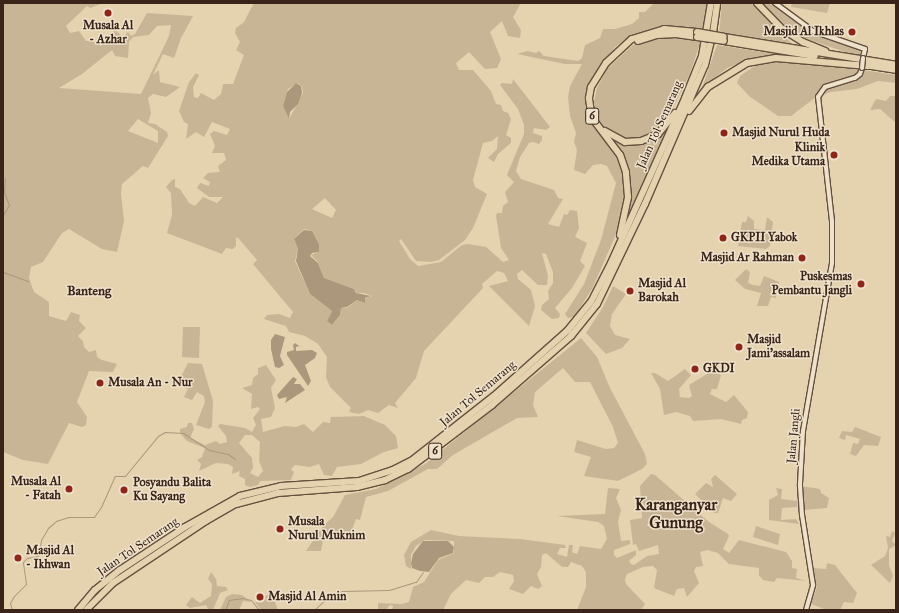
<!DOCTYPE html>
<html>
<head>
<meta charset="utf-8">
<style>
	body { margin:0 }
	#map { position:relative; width:899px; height:613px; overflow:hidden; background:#e5d3af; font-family:"IM FELL Great Primer",serif }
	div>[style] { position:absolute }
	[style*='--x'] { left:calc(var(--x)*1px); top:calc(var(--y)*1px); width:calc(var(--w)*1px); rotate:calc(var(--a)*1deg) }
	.green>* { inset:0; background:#c8b596 }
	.water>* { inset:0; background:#ab987c }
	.stream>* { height:1px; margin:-0.5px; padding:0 0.5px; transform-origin:0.5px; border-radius:0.5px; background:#ab987c }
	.roads { filter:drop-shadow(1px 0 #65503f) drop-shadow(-1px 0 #65503f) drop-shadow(0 1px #65503f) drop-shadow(0 -1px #65503f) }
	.tertiary>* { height:4px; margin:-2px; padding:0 2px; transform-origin:2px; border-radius:2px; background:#eee2cb }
	.motorway>* { height:6px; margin:-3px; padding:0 3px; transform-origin:3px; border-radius:3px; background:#e5d3af }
	.bridges { filter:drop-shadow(1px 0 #65503f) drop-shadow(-1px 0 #65503f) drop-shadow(0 1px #65503f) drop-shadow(0 -1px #65503f) }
	.tertiary-bridge>* { height:4px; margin:-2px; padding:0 2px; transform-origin:2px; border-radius:2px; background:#eee2cb }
	.motorway-bridge>* { height:6px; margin:-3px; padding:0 3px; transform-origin:3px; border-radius:3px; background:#e5d3af }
	.dots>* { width:11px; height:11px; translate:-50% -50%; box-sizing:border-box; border:2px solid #eee2cb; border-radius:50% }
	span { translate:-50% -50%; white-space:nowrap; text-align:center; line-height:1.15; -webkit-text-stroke:3px #eee2cb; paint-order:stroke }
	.shield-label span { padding:1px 3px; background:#eee2cb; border:1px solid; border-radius:3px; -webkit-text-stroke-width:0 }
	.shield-label { font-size:11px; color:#3a241a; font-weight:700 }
	.poi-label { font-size:12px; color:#3a241a; font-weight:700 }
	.right { translate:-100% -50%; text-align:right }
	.left { translate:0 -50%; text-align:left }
	.street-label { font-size:12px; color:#3a241a }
	.neighbourhood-label { font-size:13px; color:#3a241a; font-weight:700 }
	.district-label { font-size:16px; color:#3a241a; font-weight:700 }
	.frame { position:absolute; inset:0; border:4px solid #3a241a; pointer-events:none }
</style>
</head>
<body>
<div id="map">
	<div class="green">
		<div style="clip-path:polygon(evenodd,3px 3px,103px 3px,90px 8px,87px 6px,66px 26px,70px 33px,79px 31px,86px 41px,93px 41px,101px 46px,115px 30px,123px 37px,128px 32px,131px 36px,135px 34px,147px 13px,193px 16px,181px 38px,174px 58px,163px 54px,153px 75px,159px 70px,160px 82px,180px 87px,166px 97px,153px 94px,148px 98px,151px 113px,148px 123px,155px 124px,167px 132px,168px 136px,148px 168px,143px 166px,122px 184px,121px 193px,124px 221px,117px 252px,102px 249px,69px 229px,62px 233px,43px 262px,31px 267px,29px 278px,34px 292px,49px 302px,49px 316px,66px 321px,71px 312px,80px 315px,79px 321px,86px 328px,78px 336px,83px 341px,84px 347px,89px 352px,96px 350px,97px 357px,102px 360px,117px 364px,113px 372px,89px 371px,77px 402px,87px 417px,86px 425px,82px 427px,69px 423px,48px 464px,23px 460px,3px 452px,3px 3px,171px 25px,169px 36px,141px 94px,59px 88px,82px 74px,112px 50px,115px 56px,128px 58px,129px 42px,133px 37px,149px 35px,157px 26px,171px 25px,3px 3px,138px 119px,158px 131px,158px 143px,128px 131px,138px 119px)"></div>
		<div style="clip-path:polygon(evenodd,254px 3px,521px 3px,513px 17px,521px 30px,520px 38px,508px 36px,502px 21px,490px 32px,501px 59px,497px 68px,485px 69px,469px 52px,456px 63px,459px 70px,473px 70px,491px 91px,496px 104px,501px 105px,503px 111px,508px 113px,511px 119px,506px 135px,511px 138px,511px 143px,498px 154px,494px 162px,488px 158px,497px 149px,498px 136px,492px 141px,483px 143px,473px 180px,475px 187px,487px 194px,473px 228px,465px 240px,439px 260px,431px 262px,416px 261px,401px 239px,399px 241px,410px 259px,418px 266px,441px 262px,462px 245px,468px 244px,486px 247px,503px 262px,509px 260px,501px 248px,496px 216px,497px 213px,502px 213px,503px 206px,508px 202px,505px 192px,514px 182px,507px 175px,524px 134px,524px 125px,518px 109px,500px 85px,502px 83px,512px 84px,513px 79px,550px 127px,546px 130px,534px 128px,533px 133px,542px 136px,542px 140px,539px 144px,533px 142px,529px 143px,520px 157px,516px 171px,521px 179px,554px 190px,558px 198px,563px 199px,548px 224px,559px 227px,564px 214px,567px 215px,570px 210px,577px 211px,579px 228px,575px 237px,587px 243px,580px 261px,585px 266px,572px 288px,555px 308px,560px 314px,559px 318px,552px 319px,541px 310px,542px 305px,549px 299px,548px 291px,553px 283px,553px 272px,546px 254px,542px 253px,548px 276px,547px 285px,538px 285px,522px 270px,517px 274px,518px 279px,531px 290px,535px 306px,529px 326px,489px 286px,508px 281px,504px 273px,497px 271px,482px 284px,483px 288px,424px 351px,416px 378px,395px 403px,398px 408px,389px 405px,378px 413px,368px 410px,359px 414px,349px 412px,351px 408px,330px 387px,326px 377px,327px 357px,318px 344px,305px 336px,289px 332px,286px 326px,264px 319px,267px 315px,279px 314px,290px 318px,293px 312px,253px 264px,257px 260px,239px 239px,236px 237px,236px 246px,233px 249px,226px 248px,222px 254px,167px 233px,172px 215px,171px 193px,166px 187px,172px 180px,175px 179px,175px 187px,180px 189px,189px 203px,195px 206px,203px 197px,217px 203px,223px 197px,209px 197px,197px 188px,200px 183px,209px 186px,210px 182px,203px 178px,208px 173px,220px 172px,218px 166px,226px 160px,224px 153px,212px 153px,215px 146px,210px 134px,214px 131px,227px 135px,230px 129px,212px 122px,204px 137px,196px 132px,186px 139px,188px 124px,184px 122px,179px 111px,189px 82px,196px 73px,199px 75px,193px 87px,194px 97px,198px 98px,201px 93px,214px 100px,221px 94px,223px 84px,233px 84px,244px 55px,236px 50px,240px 42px,235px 33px,236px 28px,244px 22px,254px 3px,297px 83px,302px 86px,303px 93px,289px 119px,283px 106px,288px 89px,297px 83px,254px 3px,325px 198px,336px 210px,332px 218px,312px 209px,325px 198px,254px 3px,304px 229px,312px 231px,319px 244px,319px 252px,311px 255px,318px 262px,324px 278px,354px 289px,357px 293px,364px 293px,372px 296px,364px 299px,365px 303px,357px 300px,347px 308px,341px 308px,340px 315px,332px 325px,327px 321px,332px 311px,310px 294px,295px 261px,298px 249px,294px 239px,304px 229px)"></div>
		<div style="clip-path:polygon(654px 3px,707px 3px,704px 26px,699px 30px,664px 25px,630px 36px,615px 47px,593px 77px,586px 97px,589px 114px,594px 127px,617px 156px,623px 173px,626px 197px,621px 223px,592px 289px,574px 317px,568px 318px,565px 314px,584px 284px,601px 240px,616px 183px,607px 166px,601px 164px,593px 165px,585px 174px,574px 170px,577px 150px,574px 142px,576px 133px,570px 116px,568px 97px,570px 86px,582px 64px,565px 64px,517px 54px,527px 51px,536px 53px,539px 51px,544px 56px,578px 61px,582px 58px,585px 45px,600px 38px,603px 29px,615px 29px,632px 24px,639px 18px,639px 12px,645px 12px)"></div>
		<div style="clip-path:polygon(722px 3px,751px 3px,796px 48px,719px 34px)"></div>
		<div style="clip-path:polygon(762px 3px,773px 3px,808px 32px,861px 50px,860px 57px,807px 39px,789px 29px)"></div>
		<div style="clip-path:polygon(792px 3px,830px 3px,827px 13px,791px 7px)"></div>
		<div style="clip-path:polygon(676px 35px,701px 41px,689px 76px,664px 126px,648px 137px,626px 140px,606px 130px,597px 116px,594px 102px,597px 88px,607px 69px,633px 45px,657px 36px)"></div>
		<div style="clip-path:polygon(717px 45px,796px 57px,765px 56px,750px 59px,727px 68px,702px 88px)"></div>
		<div style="clip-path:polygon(779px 62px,836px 66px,896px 75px,896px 83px,878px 81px,857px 89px,831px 92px,816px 97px,791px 116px,778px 116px,749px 96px,737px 83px,740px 76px,756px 65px)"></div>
		<div style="clip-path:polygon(896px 89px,896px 123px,880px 109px,870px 110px,876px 99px,886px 101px,890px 96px,895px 96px)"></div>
		<div style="clip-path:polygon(668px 130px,631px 211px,630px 212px,631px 187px,626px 166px,607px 136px,626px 144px,643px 144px)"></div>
		<div style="clip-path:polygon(748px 216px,754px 221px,754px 229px,765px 230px,767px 217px,773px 222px,770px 246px,766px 249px,738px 246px,742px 222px,746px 222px)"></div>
		<div style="clip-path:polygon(746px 269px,750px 272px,748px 283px,753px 285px,760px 286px,764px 276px,779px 282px,779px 288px,782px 291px,777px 292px,776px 298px,771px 297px,768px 306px,757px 306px,761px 293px,745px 289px,735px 280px)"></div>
		<div style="clip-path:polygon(613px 286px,626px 294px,612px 314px,610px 326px,615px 335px,630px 339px,622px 348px,606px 354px,586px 333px,603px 307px)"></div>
		<div style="clip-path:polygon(183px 327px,200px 327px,199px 358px,182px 357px)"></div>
		<div style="clip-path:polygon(581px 338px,597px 357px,610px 388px,645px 454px,647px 464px,642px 469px,618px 481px,584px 476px,591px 457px,574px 452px,577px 440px,606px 449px,614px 448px,618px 443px,613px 427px,590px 382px,575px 382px,563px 368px,535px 392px,533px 405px,538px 417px,517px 418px,453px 455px,437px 469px,428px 469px,388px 491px,366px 497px,360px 520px,356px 519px,348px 541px,323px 540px,321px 551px,306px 551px,323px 526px,333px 517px,345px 495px,376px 489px,425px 464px)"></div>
		<div style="clip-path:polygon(188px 363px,202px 364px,213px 401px,212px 427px,209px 429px,196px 425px,205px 402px,204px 396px,197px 392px,192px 400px,184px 397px,188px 389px,177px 384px)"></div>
		<div style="clip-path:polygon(evenodd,266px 365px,276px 380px,271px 388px,275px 408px,271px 417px,261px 419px,263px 432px,285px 426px,296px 427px,304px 424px,313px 432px,323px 422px,330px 423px,331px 417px,364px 416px,385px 425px,396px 436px,398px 448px,384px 452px,361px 464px,337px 467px,332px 476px,324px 475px,319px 464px,310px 467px,295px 465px,291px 469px,294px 472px,291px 480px,260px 481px,258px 485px,250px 487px,245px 485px,245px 479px,239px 476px,240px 471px,232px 474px,233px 467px,228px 464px,216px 463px,199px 471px,201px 464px,197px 460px,202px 457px,205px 448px,187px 441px,180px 433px,180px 429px,187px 427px,188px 423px,192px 423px,194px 429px,190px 438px,205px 445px,216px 441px,220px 444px,227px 442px,226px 436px,218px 426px,220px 424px,245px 428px,252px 432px,256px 425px,253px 418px,260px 409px,258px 407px,251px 409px,252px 394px,242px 388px,252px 385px,253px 378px,258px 374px,258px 368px,266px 365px,245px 435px,252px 435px,260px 442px,259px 461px,263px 471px,258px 477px,250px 473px,253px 468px,252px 458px,239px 443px,245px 435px)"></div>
		<div style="clip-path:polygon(685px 369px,691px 375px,679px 389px,680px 397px,689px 398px,692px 396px,689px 385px,712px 371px,721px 375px,717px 389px,712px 389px,710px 394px,726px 402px,734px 395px,748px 412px,747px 418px,742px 420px,741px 424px,721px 419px,693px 421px,690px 416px,676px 412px,664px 415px,660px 389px,651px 373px,655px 373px,668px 381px)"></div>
		<div style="clip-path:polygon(855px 427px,881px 437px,878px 446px,864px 445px,856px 456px,850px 454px,853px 443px,858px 444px,860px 439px,846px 435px,845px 440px,839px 438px,842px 431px,852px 432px)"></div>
		<div style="clip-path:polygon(651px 474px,655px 475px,709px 522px,728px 534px,729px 536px,723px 549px,729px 553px,739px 540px,786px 552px,792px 561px,792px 568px,797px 569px,796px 578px,807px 581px,777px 578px,774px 582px,763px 580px,759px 575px,759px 568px,729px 564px,718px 553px,707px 550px,700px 552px,703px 566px,696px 567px,694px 571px,699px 583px,687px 597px,684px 588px,677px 589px,674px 596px,654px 588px,657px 570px,653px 566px,643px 567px,627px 574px,625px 579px,626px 584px,645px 604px,641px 610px,577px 610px,586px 587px,586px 572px,582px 566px,571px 562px,568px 567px,562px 567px,546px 553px,542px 555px,541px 567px,537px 574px,542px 586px,538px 589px,531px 586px,523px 594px,509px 589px,514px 581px,513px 575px,500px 572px,493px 577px,485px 577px,479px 583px,466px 580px,451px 594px,443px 610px,392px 610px,393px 606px,390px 605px,386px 610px,378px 609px,378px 603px,402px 604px,409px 602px,413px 587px,424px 582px,438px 560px,454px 553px,454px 541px,425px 540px,416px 546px,411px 555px,411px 569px,406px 566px,404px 555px,411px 542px,431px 530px,459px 536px,520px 539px,565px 545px,566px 548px,560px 548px,557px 554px,567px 557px,569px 545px,573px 545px,572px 552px,577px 554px,580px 546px,601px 549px,607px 539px,604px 526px,598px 522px,557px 516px,605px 514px,608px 488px,620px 489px,616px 498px,621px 510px,618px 522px,621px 541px,630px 540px,630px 544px,614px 550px,614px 555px,617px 558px,636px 550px,636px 555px,629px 561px,631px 564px,634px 565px,647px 556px,659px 554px,658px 545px,639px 551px,636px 544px,633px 545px,630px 520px,642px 518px,640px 486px)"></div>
		<div style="clip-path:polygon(715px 475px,737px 494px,731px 501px,723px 498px,718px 513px,714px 513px,695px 494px,706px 483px,713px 487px,711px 479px)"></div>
		<div style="clip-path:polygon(801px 486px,820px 489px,821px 493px,829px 498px,827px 508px,803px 510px)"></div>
		<div style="clip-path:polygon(776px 488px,782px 489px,781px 499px,798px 501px,797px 507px,782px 508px,781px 520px,796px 519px,799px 524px,769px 520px,769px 500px,778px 495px)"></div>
		<div style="clip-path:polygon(756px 526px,780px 534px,778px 545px,753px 537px)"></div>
		<div style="clip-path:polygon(892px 531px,895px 533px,892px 541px,896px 545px,889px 549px,889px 565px,893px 576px,890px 583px,871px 565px,885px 556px,888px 548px,886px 536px,890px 537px)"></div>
		<div style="clip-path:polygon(827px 563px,835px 565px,857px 593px,853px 603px,844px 602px,840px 610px,827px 610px,811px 604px,817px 587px,813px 568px,826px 569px)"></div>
		<div style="clip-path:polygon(211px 572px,216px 579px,217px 586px,226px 587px,228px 590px,220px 593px,213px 610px,208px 609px,206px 605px,190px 608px,186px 605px,192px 597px,200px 603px,211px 596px,212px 584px,208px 579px)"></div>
		<div style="clip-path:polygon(232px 594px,242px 595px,251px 602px,243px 601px,239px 610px,220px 610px,226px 597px)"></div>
		<div style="clip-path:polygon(272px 594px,278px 610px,261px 610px,255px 602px,262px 602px,265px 596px)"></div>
	</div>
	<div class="water">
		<div style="clip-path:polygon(296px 83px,301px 86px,302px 93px,298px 104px,290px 112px,289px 119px,283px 106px,287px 92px)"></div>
		<div style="clip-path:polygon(304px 230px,312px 231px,319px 244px,319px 252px,312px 253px,310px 256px,318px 263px,324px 278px,354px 289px,356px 293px,371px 296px,365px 298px,365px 303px,357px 300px,347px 307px,341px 308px,340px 315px,332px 325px,327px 321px,332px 311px,310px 294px,296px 261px,298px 249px,294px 239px)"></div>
		<div style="clip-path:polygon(275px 334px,285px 337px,280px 356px,284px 365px,279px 368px,275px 367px,271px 349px,271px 340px)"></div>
		<div style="clip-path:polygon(295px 343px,299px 346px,304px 345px,296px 347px,296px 351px,312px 350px,317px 353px,315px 358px,305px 365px,311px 381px,308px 386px,287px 355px,287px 352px,294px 350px,293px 345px)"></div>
		<div style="clip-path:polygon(293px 377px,297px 379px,294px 384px,300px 384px,305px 390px,285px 403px,287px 397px,279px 399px,277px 395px)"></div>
		<div style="clip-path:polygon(423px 541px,448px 541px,454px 547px,453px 553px,439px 558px,429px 572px,420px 571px,412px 568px,411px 563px,413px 554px)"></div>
	</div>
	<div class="stream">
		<div style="--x:3;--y:215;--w:12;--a:-59"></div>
		<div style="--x:9;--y:205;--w:14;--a:-111"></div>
		<div style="--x:4;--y:192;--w:14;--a:-86"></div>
		<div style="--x:3;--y:272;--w:27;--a:20"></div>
		<div style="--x:12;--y:610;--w:7;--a:-106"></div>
		<div style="--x:10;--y:603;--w:8;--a:-60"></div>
		<div style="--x:14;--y:596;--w:17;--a:-45"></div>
		<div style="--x:26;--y:584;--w:22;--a:-98"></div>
		<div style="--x:23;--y:562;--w:6;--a:-45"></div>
		<div style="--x:27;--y:558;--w:11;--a:-10"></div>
		<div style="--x:38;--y:556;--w:16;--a:-79"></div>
		<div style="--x:41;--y:540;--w:14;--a:-60"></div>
		<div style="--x:48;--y:528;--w:11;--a:-41"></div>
		<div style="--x:56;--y:521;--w:13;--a:-18"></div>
		<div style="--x:68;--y:517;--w:26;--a:0"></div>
		<div style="--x:94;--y:517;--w:12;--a:-55"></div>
		<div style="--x:101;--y:507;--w:34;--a:-66"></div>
		<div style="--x:115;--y:476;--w:10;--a:0"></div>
		<div style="--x:125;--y:476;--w:52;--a:-50.5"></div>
		<div style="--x:158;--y:436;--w:8;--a:-30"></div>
		<div style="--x:165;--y:432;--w:18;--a:3"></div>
		<div style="--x:183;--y:433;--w:31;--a:33"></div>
		<div style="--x:209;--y:450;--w:19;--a:12"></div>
		<div style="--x:228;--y:454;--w:9;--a:36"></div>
		<div style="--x:225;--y:610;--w:11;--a:-68"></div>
		<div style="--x:229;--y:600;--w:14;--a:-8"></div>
		<div style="--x:243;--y:598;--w:8;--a:14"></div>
		<div style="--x:251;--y:600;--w:13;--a:51"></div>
		<div style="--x:314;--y:610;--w:23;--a:-43"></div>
		<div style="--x:331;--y:594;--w:12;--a:-14"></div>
		<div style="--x:343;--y:591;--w:46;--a:-1.2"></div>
		<div style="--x:389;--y:590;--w:28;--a:-17"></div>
		<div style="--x:416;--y:582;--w:12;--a:-55"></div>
	</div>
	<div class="roads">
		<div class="tertiary">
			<div style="--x:775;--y:3;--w:47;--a:36.4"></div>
			<div style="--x:813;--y:31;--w:55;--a:19.1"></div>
			<div style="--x:865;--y:49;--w:9;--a:103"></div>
			<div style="--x:806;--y:610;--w:26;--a:-74"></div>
			<div style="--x:813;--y:585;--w:71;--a:-98.9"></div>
			<div style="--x:802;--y:515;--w:31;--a:-94"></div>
			<div style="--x:800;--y:484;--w:53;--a:-86.8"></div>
			<div style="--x:803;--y:431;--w:170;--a:-80.2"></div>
			<div style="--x:832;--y:263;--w:42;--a:-90"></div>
			<div style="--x:832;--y:221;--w:125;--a:-96.4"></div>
			<div style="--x:818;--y:97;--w:12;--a:-55"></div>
			<div style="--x:825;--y:87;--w:31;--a:-17"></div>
			<div style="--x:855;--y:78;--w:6;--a:-39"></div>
			<div style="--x:860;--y:74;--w:6;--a:-72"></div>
		</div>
		<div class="motorway">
			<div style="--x:757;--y:3;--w:36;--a:46"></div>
			<div style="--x:782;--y:29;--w:25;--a:32"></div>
			<div style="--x:803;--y:42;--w:24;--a:22"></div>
			<div style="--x:724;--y:37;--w:174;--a:9.2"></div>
			<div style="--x:638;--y:41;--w:20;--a:-18"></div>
			<div style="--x:657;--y:35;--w:19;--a:-3"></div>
			<div style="--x:676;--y:34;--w:21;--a:8"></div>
			<div style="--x:724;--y:41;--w:92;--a:9.4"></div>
			<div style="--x:865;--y:65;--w:31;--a:9"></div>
			<div style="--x:689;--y:111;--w:31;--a:-52"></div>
			<div style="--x:708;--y:87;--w:46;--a:-31.6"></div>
			<div style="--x:747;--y:63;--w:29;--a:-10"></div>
			<div style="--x:776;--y:58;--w:92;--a:5"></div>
			<div style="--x:605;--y:131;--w:23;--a:29"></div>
			<div style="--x:625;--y:142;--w:16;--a:-4"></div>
			<div style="--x:641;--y:141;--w:18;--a:-22"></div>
			<div style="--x:658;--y:134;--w:27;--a:-51"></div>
			<div style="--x:620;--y:235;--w:39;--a:-78"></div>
			<div style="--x:628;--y:197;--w:25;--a:-95"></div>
			<div style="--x:626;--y:172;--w:18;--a:-109"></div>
			<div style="--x:620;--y:155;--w:46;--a:-127.1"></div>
			<div style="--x:592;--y:118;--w:20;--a:-99"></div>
			<div style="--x:589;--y:98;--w:11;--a:-80"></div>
			<div style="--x:591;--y:87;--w:28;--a:-58"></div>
			<div style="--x:606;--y:63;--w:35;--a:-43"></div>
			<div style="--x:632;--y:39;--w:34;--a:-17"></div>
			<div style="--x:664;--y:29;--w:33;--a:5"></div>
			<div style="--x:78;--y:610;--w:26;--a:-50"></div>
			<div style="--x:95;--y:590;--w:32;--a:-39"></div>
			<div style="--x:120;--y:570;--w:78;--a:-33.5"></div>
			<div style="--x:185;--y:527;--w:63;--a:-29.4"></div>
			<div style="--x:240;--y:496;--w:42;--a:-13.7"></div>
			<div style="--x:281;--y:486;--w:78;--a:-3.7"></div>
			<div style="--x:359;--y:481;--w:36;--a:-18"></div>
			<div style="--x:393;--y:470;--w:20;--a:-27"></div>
			<div style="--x:411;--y:461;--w:105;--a:-38.1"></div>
			<div style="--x:494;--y:396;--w:99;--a:-41.7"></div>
			<div style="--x:568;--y:330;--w:36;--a:-51"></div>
			<div style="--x:591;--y:302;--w:44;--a:-62.9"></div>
			<div style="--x:611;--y:263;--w:181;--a:-65.8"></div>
			<div style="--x:685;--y:98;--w:45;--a:-68"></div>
			<div style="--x:702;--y:56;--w:54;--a:-80.4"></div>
			<div style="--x:86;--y:610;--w:38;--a:-45"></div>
			<div style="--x:113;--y:583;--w:112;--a:-33.7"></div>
			<div style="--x:206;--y:521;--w:34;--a:-30"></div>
			<div style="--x:236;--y:504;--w:43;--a:-14.7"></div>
			<div style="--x:278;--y:493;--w:79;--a:-4.3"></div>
			<div style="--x:357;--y:487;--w:29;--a:-14"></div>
			<div style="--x:385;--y:480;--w:25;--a:-26"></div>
			<div style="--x:408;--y:469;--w:106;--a:-37.3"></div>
			<div style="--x:492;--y:405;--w:105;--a:-41.1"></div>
			<div style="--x:571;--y:336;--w:41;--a:-50.9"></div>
			<div style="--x:597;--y:304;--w:111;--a:-64.4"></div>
			<div style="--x:645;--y:204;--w:151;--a:-66.7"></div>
			<div style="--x:705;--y:65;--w:33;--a:-76"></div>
			<div style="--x:713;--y:33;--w:30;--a:-82"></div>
		</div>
	</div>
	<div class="bridges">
		<div class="tertiary-bridge">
			<div style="--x:862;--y:68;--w:10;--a:-84"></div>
		</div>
		<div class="motorway-bridge">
			<div style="--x:697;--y:32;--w:27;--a:10"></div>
			<div style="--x:697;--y:37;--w:27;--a:8"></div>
		</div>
	</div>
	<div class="dots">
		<div style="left:108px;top:13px;background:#8f2418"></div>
		<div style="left:852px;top:32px;background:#8f2418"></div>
		<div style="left:724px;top:133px;background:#8f2418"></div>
		<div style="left:834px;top:155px;background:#8f2418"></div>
		<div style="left:723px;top:238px;background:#8f2418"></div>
		<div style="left:802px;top:258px;background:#8f2418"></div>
		<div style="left:861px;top:284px;background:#8f2418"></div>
		<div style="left:630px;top:291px;background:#8f2418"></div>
		<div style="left:739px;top:347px;background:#8f2418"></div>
		<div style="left:695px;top:369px;background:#8f2418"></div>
		<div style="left:100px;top:383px;background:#8f2418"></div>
		<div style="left:69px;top:489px;background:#8f2418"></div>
		<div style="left:124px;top:490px;background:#8f2418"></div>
		<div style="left:280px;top:529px;background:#8f2418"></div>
		<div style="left:18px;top:558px;background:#8f2418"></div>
		<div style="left:260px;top:597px;background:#8f2418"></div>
	</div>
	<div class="shield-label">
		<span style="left:592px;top:116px">6</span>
		<span style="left:435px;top:451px">6</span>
	</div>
	<div class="poi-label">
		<span style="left:108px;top:33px">Musala Al<br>- Azhar</span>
		<span class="right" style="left:844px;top:32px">Masjid Al Ikhlas</span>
		<span class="left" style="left:732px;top:133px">Masjid Nurul Huda</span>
		<span class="right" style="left:825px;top:155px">Klinik<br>Medika Utama</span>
		<span class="left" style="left:731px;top:238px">GKPII Yabok</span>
		<span class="right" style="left:794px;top:258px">Masjid Ar Rahman</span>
		<span class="right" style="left:852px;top:284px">Puskesmas<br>Pembantu Jangli</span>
		<span class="left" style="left:638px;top:291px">Masjid Al<br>Barokah</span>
		<span class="left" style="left:747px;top:347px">Masjid<br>Jami'assalam</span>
		<span class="left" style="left:703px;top:369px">GKDI</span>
		<span class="left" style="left:108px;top:383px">Musala An - Nur</span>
		<span class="right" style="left:61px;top:489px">Musala Al<br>- Fatah</span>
		<span class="left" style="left:133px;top:490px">Posyandu Balita<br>Ku Sayang</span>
		<span class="left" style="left:288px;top:529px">Musala<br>Nurul Muknim</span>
		<span class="left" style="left:26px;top:558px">Masjid Al<br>- Ikhwan</span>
		<span class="left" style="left:268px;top:597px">Masjid Al Amin</span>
	</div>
	<div class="street-label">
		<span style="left:660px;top:125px;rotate:-66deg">Jalan Tol Semarang</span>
		<span style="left:478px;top:394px;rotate:-40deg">Jalan Tol Semarang</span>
		<span style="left:794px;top:436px;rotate:-85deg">Jalan Jangli</span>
		<span style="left:138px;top:547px;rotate:-34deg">Jalan Tol Semarang</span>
	</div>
	<div class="neighbourhood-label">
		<span style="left:89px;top:291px">Banteng</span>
	</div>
	<div class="district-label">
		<span style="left:676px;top:514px">Karanganyar<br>Gunung</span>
	</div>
	<div class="frame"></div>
</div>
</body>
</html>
